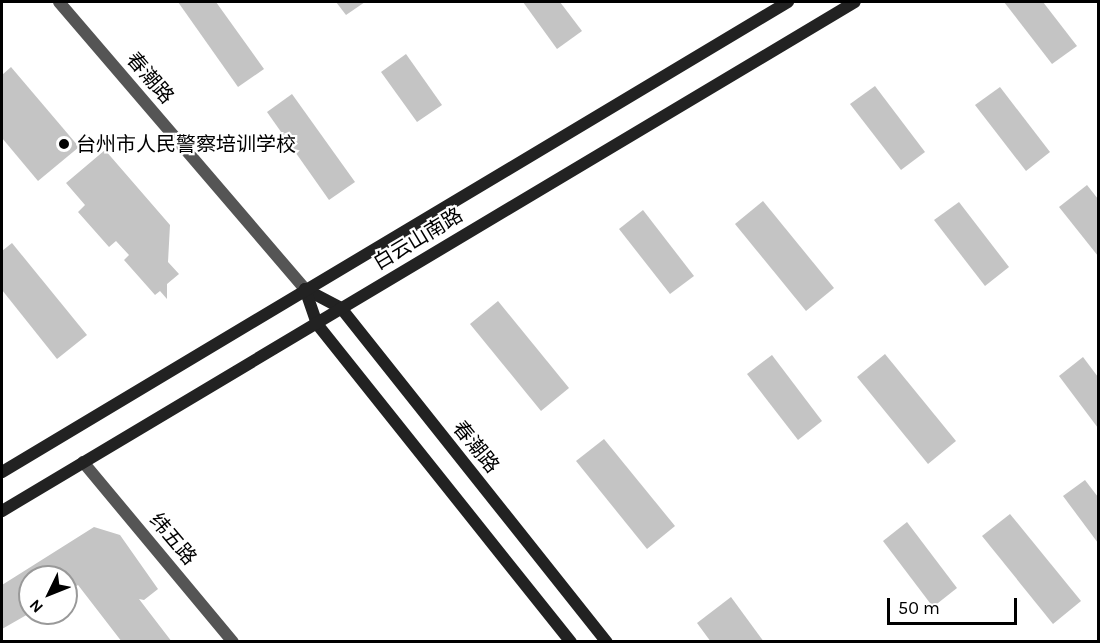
<!DOCTYPE html>
<html>
<head>
<meta charset="utf-8">
<style>
	body { margin:0 }
	#map { position:relative; width:1100px; height:643px; overflow:hidden; background:#fff; font-family:Karla,"Noto Sans SC",sans-serif }
	div>[style] { position:absolute }
	[style*='--x'] { left:calc(var(--x)*1px); top:calc(var(--y)*1px); width:calc(var(--w)*1px); rotate:calc(var(--a)*1deg) }
	.building>* { inset:0; background:#c4c4c4 }
	.minor>* { height:12px; margin:-6px; padding:0 6px; transform-origin:6px; border-radius:6px; background:#555 }
	.tertiary>* { height:12px; margin:-6px; padding:0 6px; transform-origin:6px; border-radius:6px; background:#555 }
	.secondary>* { height:12px; margin:-6px; padding:0 6px; transform-origin:6px; border-radius:6px; background:#222 }
	.dots>* { width:16px; height:16px; translate:-50% -50%; box-sizing:border-box; border:3px solid #fff; border-radius:50% }
	span { translate:-50% -50%; white-space:nowrap; text-align:center; line-height:1.15; -webkit-text-stroke:4.5px #fff; paint-order:stroke }
	.street-label { font-size:20px; color:#000 }
	.poi-label { font-size:20px; color:#000 }
	.left { translate:0 -50%; text-align:left }
	.frame { position:absolute; inset:0; border:3px solid #000; pointer-events:none }
	.north { position:absolute; left:18px; top:565px; width:60px; height:60px; box-sizing:border-box; background:#fff; border:2px solid #999; border-radius:50%; rotate:227deg; font-size:16px; font-weight:700; line-height:24px; text-align:center; color:#000 }
	.north::after { content:''; display:block; margin:auto; width:21px; height:27px; background:#000; clip-path:polygon(50% 0,100% 100%,50% 72%,0 100%) }
	.scale { position:absolute; left:887px; top:598px; width:130px; height:27px; box-sizing:border-box; border:3px solid #000; border-top:0; padding-left:8px; font-size:18px; line-height:21px; white-space:nowrap; color:#000; -webkit-text-stroke:4px #fff; paint-order:stroke }
</style>
</head>
<body>
<div id="map">
	<div class="building">
		<div style="clip-path:polygon(178px 2px,216px 2px,264px 69px,238px 87px)"></div>
		<div style="clip-path:polygon(336px 2px,365px 2px,346px 15px)"></div>
		<div style="clip-path:polygon(523px 2px,560px 2px,582px 31px,557px 49px)"></div>
		<div style="clip-path:polygon(1004px 2px,1043px 2px,1077px 46px,1052px 64px)"></div>
		<div style="clip-path:polygon(406px 54px,442px 105px,417px 122px,381px 72px)"></div>
		<div style="clip-path:polygon(11px 67px,79px 147px,38px 181px,2px 138px,2px 75px)"></div>
		<div style="clip-path:polygon(875px 86px,925px 152px,901px 170px,850px 104px)"></div>
		<div style="clip-path:polygon(1000px 87px,1050px 152px,1026px 171px,975px 105px)"></div>
		<div style="clip-path:polygon(292px 94px,355px 182px,329px 200px,267px 112px)"></div>
		<div style="clip-path:polygon(105px 150px,170px 225px,168px 262px,179px 274px,167px 284px,167px 299px,160px 291px,155px 295px,124px 260px,129px 255px,116px 241px,109px 247px,78px 212px,85px 205px,66px 183px)"></div>
		<div style="clip-path:polygon(1087px 185px,1098px 199px,1098px 256px,1059px 207px)"></div>
		<div style="clip-path:polygon(763px 201px,834px 288px,806px 311px,735px 224px)"></div>
		<div style="clip-path:polygon(959px 202px,1009px 267px,985px 286px,934px 220px)"></div>
		<div style="clip-path:polygon(643px 210px,694px 276px,670px 294px,619px 229px)"></div>
		<div style="clip-path:polygon(12px 243px,87px 335px,57px 359px,2px 290px,2px 251px)"></div>
		<div style="clip-path:polygon(498px 301px,569px 388px,541px 411px,470px 324px)"></div>
		<div style="clip-path:polygon(885px 354px,956px 441px,928px 464px,857px 377px)"></div>
		<div style="clip-path:polygon(772px 355px,822px 421px,798px 440px,747px 374px)"></div>
		<div style="clip-path:polygon(1083px 357px,1098px 377px,1098px 428px,1059px 376px)"></div>
		<div style="clip-path:polygon(604px 439px,675px 526px,647px 549px,576px 461px)"></div>
		<div style="clip-path:polygon(1085px 480px,1098px 497px,1098px 543px,1063px 496px)"></div>
		<div style="clip-path:polygon(1010px 514px,1081px 601px,1053px 624px,982px 536px)"></div>
		<div style="clip-path:polygon(907px 522px,957px 588px,933px 607px,883px 541px)"></div>
		<div style="clip-path:polygon(94px 527px,120px 535px,158px 589px,144px 600px,139px 599px,172px 642px,122px 642px,78px 585px,66px 592px,66px 577px,30px 577px,30px 613px,2px 629px,2px 585px)"></div>
		<div style="clip-path:polygon(731px 597px,764px 642px,711px 642px,697px 623px)"></div>
	</div>
	<div class="minor">
		<div style="--x:83;--y:462;--w:234;--a:50.2"></div>
	</div>
	<div class="tertiary">
		<div style="--x:59;--y:2;--w:378;--a:49.4"></div>
	</div>
	<div class="secondary">
		<div style="--x:305;--y:289;--w:41;--a:27.8"></div>
		<div style="--x:341;--y:308;--w:427;--a:51.5"></div>
		<div style="--x:305;--y:289;--w:37;--a:71"></div>
		<div style="--x:317;--y:324;--w:407;--a:51.4"></div>
		<div style="--x:2;--y:472;--w:916;--a:-30.88"></div>
		<div style="--x:2;--y:511;--w:993;--a:-30.83"></div>
	</div>
	<div class="dots">
		<div style="left:64px;top:144px;background:#000"></div>
	</div>
	<div class="street-label">
		<span style="left:150px;top:78px;rotate:49deg">春潮路</span>
		<span style="left:418px;top:239px;rotate:-31deg">白云山南路</span>
		<span style="left:476px;top:447px;rotate:51deg">春潮路</span>
		<span style="left:173px;top:539px;rotate:50deg">纬五路</span>
	</div>
	<div class="poi-label">
		<span class="left" style="left:76px;top:144px">台州市人民警察培训学校</span>
	</div>
	<div class="frame"></div>
	<div class="north">N</div>
	<div class="scale">50 m</div>
</div>
</body>
</html>
